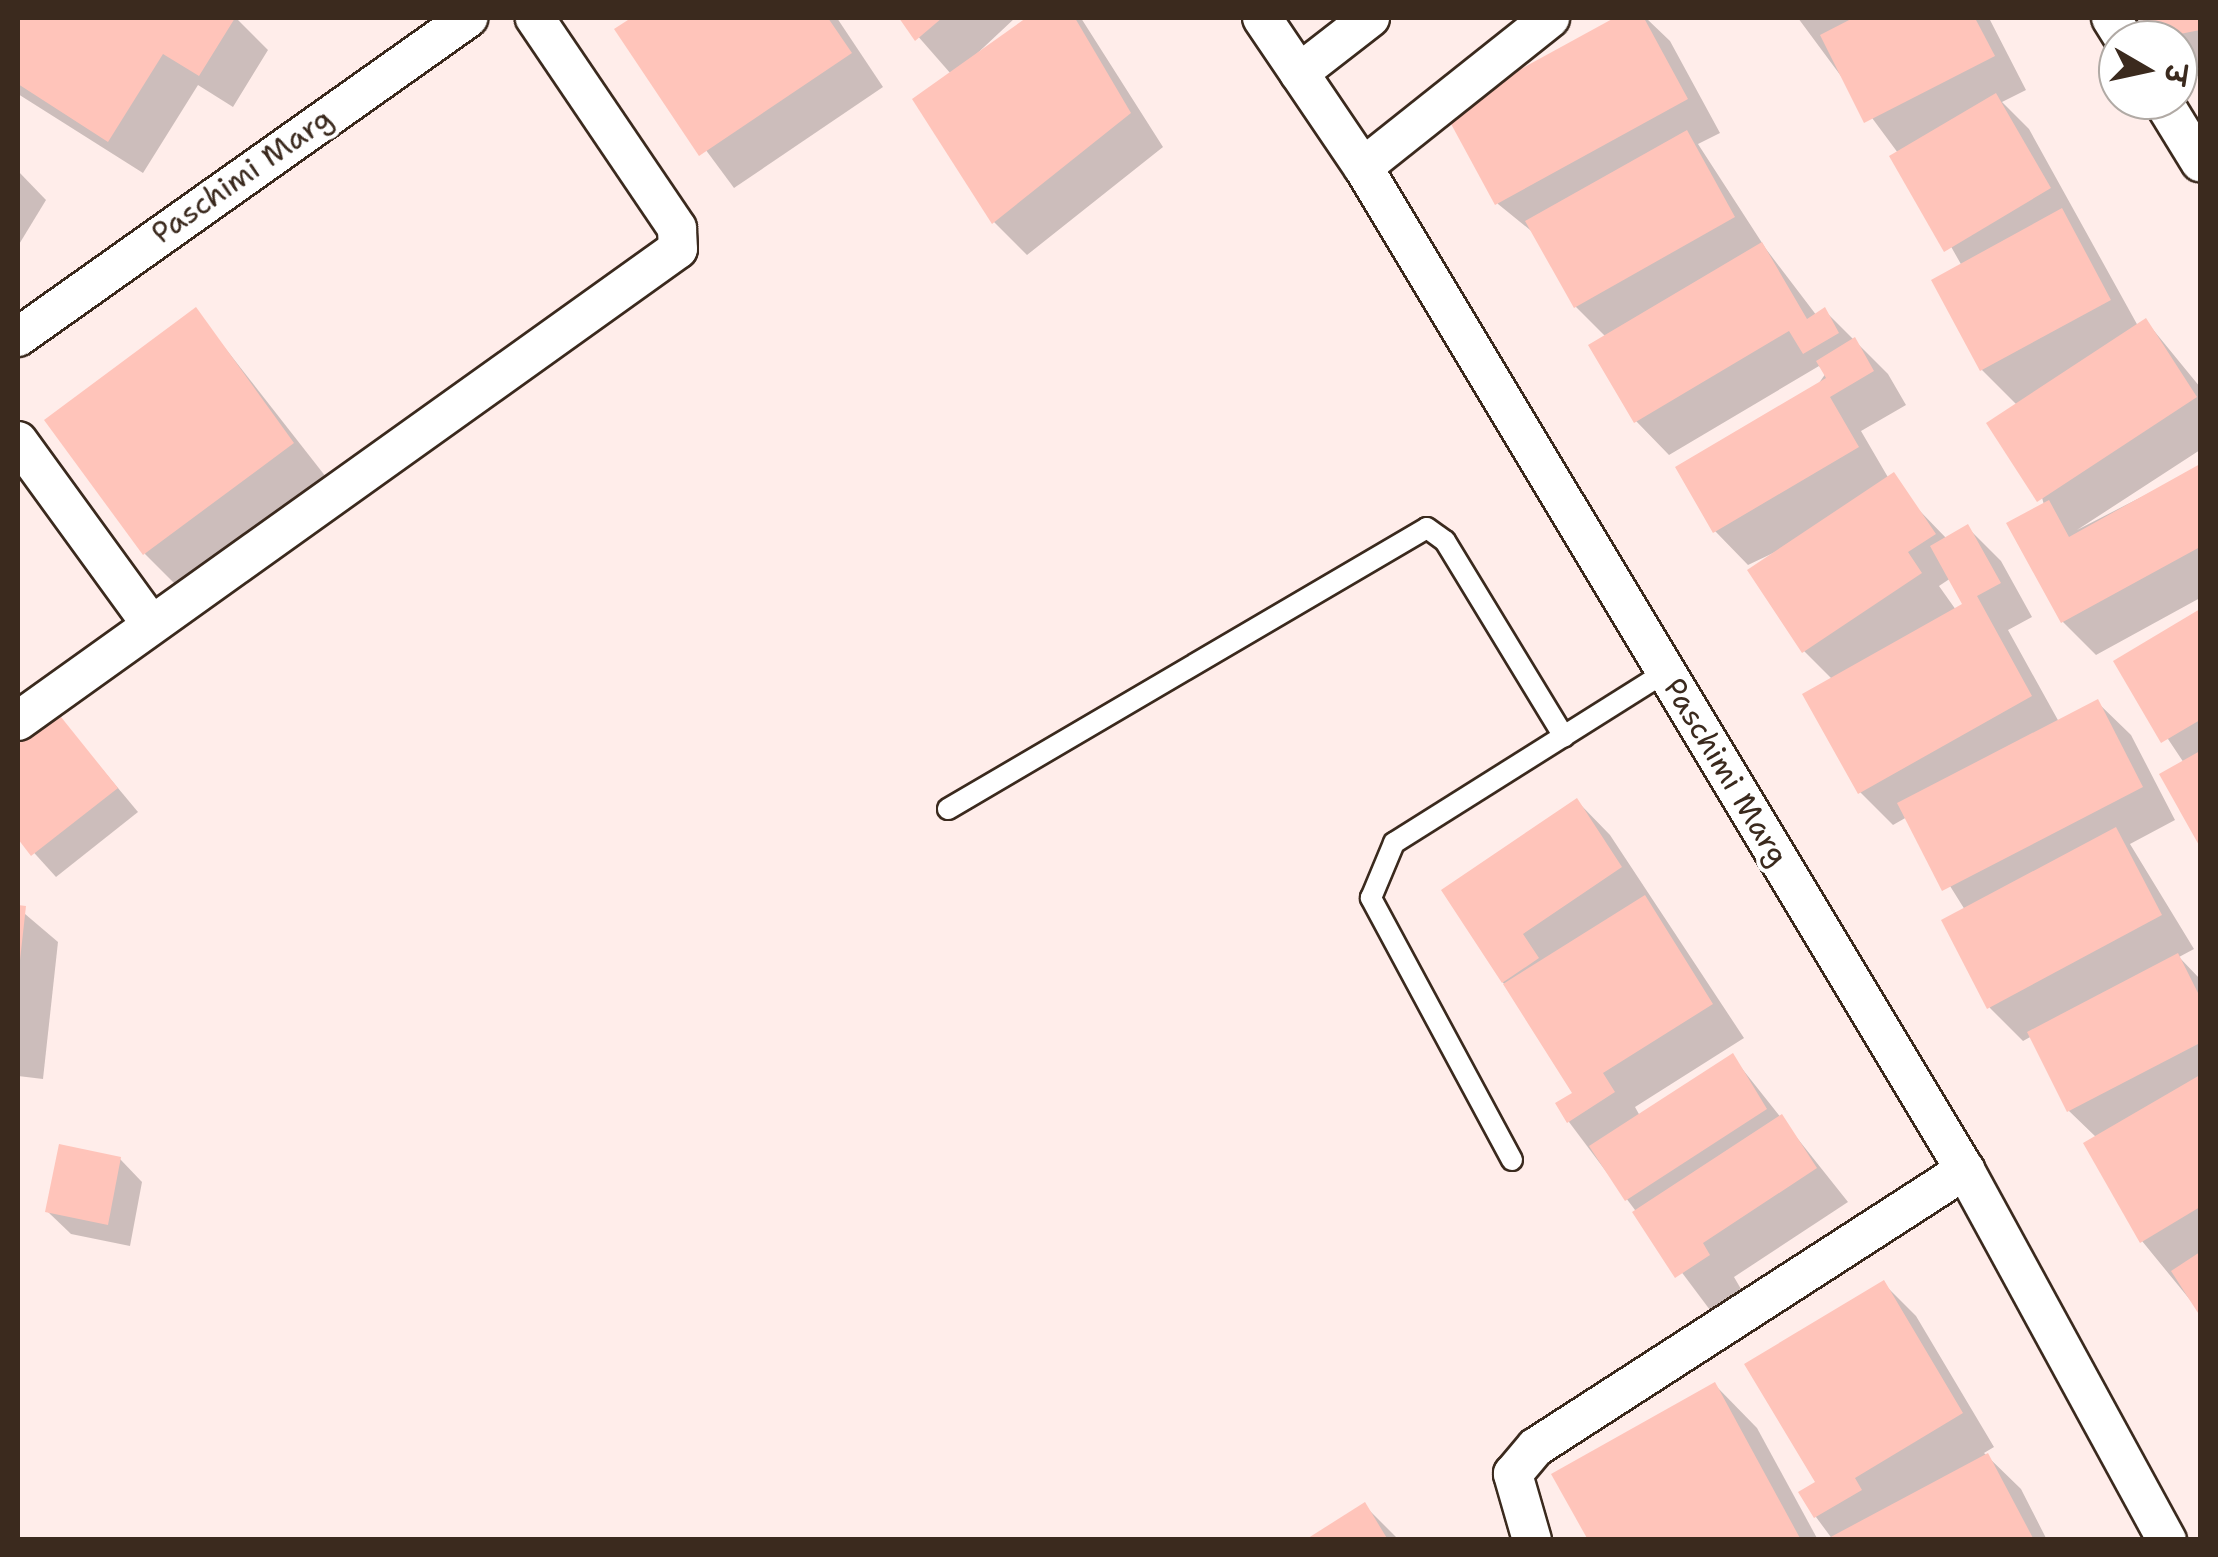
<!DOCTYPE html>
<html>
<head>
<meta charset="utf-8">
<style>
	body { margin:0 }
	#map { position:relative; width:2218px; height:1557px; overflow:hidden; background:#ffedea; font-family:"Shantell Sans","Playpen Sans Deva",sans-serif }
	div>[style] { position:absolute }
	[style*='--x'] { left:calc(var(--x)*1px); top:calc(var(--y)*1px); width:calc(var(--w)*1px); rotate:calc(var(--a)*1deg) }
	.shadow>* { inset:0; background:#0003 }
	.building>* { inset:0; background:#ffc4ba }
	.roads { filter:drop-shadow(2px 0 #3b2a1e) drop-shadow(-2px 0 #3b2a1e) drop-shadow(0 2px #3b2a1e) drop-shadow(0 -2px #3b2a1e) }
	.service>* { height:20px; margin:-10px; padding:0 10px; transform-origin:10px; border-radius:10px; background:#fff }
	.minor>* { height:38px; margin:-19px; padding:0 19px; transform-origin:19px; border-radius:19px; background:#fff }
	span { translate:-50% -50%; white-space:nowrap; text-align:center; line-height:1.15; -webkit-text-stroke:8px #fff; paint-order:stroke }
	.street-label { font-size:30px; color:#3b2a1e }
	.frame { position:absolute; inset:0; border:20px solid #3b2a1e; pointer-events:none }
	.north { position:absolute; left:2098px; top:20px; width:100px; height:100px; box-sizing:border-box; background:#fff; border:2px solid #b1aaa5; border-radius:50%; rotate:99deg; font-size:28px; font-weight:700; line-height:40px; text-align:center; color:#3b2a1e }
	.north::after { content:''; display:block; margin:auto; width:35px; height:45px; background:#3b2a1e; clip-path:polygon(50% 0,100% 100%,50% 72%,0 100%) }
</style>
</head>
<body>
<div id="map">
	<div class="shadow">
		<div style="clip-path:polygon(18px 18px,236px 18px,268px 50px,233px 107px,198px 85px,143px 173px,18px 94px)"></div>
		<div style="clip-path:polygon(635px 18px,837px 18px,883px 87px,734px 188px,617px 30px)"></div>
		<div style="clip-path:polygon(902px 18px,1015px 18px,968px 62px,1031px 18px,1081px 18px,1163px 147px,1027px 255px,994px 222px,951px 74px)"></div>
		<div style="clip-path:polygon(evenodd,1619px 18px,1646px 18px,1670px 41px,1720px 133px,1698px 144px,1766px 249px,1817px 316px,1825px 311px,1888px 374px,1906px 405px,1861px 431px,1889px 479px,1947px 539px,1968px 528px,2001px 561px,2032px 617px,2008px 630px,2059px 722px,2097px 702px,2131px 735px,2175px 820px,2130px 844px,2194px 949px,2179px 957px,2200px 979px,2200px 1312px,2142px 1241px,2097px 1138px,2069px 1111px,2032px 1036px,2023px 1041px,1990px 1008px,1944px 921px,1965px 910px,1907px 817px,1893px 825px,1860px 792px,1833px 680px,1804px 651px,1786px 547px,1748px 565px,1715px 531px,1826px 373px,1819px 366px,1669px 455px,1636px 421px,1606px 337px,1576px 307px,1535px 234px,1498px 204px,1448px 112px,1619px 18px,1951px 578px,1965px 605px,1956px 610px,1939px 586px,1951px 578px)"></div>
		<div style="clip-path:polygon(1798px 18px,1989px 18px,2026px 90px,2002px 102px,2029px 129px,2138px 326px,2146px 321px,2200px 387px,2200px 450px,2077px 530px,2200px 467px,2200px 598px,2096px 655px,2063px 622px,2009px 524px,2044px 505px,2017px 405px,1982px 370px,1962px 266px,1898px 153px)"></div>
		<div style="clip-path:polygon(2145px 18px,2200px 18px,2200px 75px,2189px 80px,2178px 69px,2178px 40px,2153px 40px)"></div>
		<div style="clip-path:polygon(18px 171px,46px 200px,18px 246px)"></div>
		<div style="clip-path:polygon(196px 311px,326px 477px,178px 587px,145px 554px)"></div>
		<div style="clip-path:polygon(2200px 612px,2200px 841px,2163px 775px,2184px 763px,2116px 661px)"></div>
		<div style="clip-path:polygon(57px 715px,138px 812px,56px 877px,18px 835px,18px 746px)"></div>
		<div style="clip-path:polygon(1577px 801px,1610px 835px,1744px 1038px,1635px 1107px,1640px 1116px,1732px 1056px,1848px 1202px,1734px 1277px,1741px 1289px,1710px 1310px,1569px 1122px,1575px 1094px,1444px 891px)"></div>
		<div style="clip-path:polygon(18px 908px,58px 942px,43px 1079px,18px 1076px)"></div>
		<div style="clip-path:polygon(120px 1159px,142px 1182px,130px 1246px,71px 1234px,48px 1212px)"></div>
		<div style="clip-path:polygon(1883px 1283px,1916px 1316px,1994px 1447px,1984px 1453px,2021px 1489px,2047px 1540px,1833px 1540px,1816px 1517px,1818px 1483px)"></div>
		<div style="clip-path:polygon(1715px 1385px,1757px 1428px,1818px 1540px,1591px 1540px)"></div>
		<div style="clip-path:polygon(1364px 1505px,1399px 1540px,1310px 1540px)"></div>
	</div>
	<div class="building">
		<div style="clip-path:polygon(18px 18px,235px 18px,199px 76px,163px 54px,108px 142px,18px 84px)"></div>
		<div style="clip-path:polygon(631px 18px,828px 18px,852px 53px,699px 156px,614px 29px)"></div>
		<div style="clip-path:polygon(899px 18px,942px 18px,915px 41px)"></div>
		<div style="clip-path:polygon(1026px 18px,1075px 18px,1131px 113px,992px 224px,912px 99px)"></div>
		<div style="clip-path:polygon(1614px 18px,1644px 18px,1688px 99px,1495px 205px,1444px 111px)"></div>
		<div style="clip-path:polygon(1853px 18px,1975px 18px,1995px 56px,1864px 123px,1820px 35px)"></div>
		<div style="clip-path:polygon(2142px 18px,2200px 18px,2200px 30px,2150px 40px)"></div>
		<div style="clip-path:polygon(1996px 93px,2051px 188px,1944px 252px,1889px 156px)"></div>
		<div style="clip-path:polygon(1687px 130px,1735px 217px,1574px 308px,1525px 221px)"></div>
		<div style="clip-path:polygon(2062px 208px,2111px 300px,1980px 371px,1931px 280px)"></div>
		<div style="clip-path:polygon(1762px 242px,1807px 319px,1825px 307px,1839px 333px,1803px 354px,1789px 331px,1634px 423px,1588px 345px)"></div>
		<div style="clip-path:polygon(196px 307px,294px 443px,143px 555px,44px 420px)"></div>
		<div style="clip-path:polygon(2146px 318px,2197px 397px,2037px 502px,1986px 423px)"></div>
		<div style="clip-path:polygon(1855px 337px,1874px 371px,1830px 397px,1859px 447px,1713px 533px,1675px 467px,1826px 378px,1816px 361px)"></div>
		<div style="clip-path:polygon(2200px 464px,2200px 547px,2061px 623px,2006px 523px,2049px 500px,2069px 537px)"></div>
		<div style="clip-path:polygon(1894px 472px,1936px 534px,1908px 552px,1922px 573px,1802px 653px,1747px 570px)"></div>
		<div style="clip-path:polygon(1968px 524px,2001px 583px,1977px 596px,2032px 696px,1858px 794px,1802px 694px,1962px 604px,1930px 546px)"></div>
		<div style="clip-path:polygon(2200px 609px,2200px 720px,2161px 743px,2113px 661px)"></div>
		<div style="clip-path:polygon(2098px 699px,2143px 787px,1942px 891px,1897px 803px)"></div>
		<div style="clip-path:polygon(57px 712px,118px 788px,31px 856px,18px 839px,18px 743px)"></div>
		<div style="clip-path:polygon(2200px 751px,2200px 847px,2159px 774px)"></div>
		<div style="clip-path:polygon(1577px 798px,1622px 867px,1523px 934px,1539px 958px,1502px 983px,1441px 890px)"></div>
		<div style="clip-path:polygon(2116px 827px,2162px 915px,1987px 1009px,1941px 920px)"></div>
		<div style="clip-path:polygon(1645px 895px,1713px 1004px,1603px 1073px,1615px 1092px,1567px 1123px,1555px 1103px,1572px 1093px,1503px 984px)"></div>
		<div style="clip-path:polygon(18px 905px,26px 906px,20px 960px,18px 960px)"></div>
		<div style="clip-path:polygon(2178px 953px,2200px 997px,2200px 1043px,2067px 1112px,2027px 1032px)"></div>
		<div style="clip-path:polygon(1733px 1053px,1767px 1109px,1625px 1201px,1589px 1146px)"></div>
		<div style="clip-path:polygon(2200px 1075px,2200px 1207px,2140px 1243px,2083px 1143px)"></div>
		<div style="clip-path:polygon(1782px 1114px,1817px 1168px,1703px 1243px,1710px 1255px,1675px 1278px,1632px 1212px)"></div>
		<div style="clip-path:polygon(59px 1144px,121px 1157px,108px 1225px,45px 1212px)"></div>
		<div style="clip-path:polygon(2200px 1252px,2200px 1316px,2171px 1271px)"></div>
		<div style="clip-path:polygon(1884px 1280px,1963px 1413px,1855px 1478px,1862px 1490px,1814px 1518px,1798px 1492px,1815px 1482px,1744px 1364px)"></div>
		<div style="clip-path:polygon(1715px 1382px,1801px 1540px,1588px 1540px,1551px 1474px)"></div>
		<div style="clip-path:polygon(1988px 1453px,2034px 1540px,1825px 1540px)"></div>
		<div style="clip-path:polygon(1365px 1502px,1388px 1540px,1305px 1540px)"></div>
	</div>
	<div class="roads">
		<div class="service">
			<div style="--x:948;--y:809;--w:555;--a:-30.4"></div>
			<div style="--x:1427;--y:528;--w:22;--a:36"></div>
			<div style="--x:1445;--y:541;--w:229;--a:58.7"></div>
			<div style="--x:1512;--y:1160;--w:298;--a:-118.3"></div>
			<div style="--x:1371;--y:898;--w:60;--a:-67.3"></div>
			<div style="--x:1394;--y:843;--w:321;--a:-32.2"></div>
		</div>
		<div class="minor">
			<div style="--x:1262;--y:18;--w:180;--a:55.9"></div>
			<div style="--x:1363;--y:167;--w:1170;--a:59.03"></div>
			<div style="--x:1965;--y:1170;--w:422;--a:61.4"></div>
			<div style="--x:2111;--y:18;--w:26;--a:58"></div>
			<div style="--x:1299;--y:73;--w:90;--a:-37.8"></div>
			<div style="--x:2162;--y:100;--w:73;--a:58.5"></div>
			<div style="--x:1363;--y:167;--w:239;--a:-38.5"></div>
			<div style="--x:18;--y:337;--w:552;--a:-35.33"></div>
			<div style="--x:18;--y:441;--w:226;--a:54"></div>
			<div style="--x:18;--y:721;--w:811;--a:-35.57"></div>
			<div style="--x:678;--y:249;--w:21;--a:-93"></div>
			<div style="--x:677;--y:228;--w:254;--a:-124.1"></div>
			<div style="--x:1532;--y:1540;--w:69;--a:-106.1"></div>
			<div style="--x:1513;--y:1474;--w:35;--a:-50"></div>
			<div style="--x:1536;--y:1447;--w:511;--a:-32.85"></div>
		</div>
	</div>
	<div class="street-label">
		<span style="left:242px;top:176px;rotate:-35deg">Paschimi Marg</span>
		<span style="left:1726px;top:772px;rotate:59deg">Paschimi Marg</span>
	</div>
	<div class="frame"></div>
	<div class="north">उ</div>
</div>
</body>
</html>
